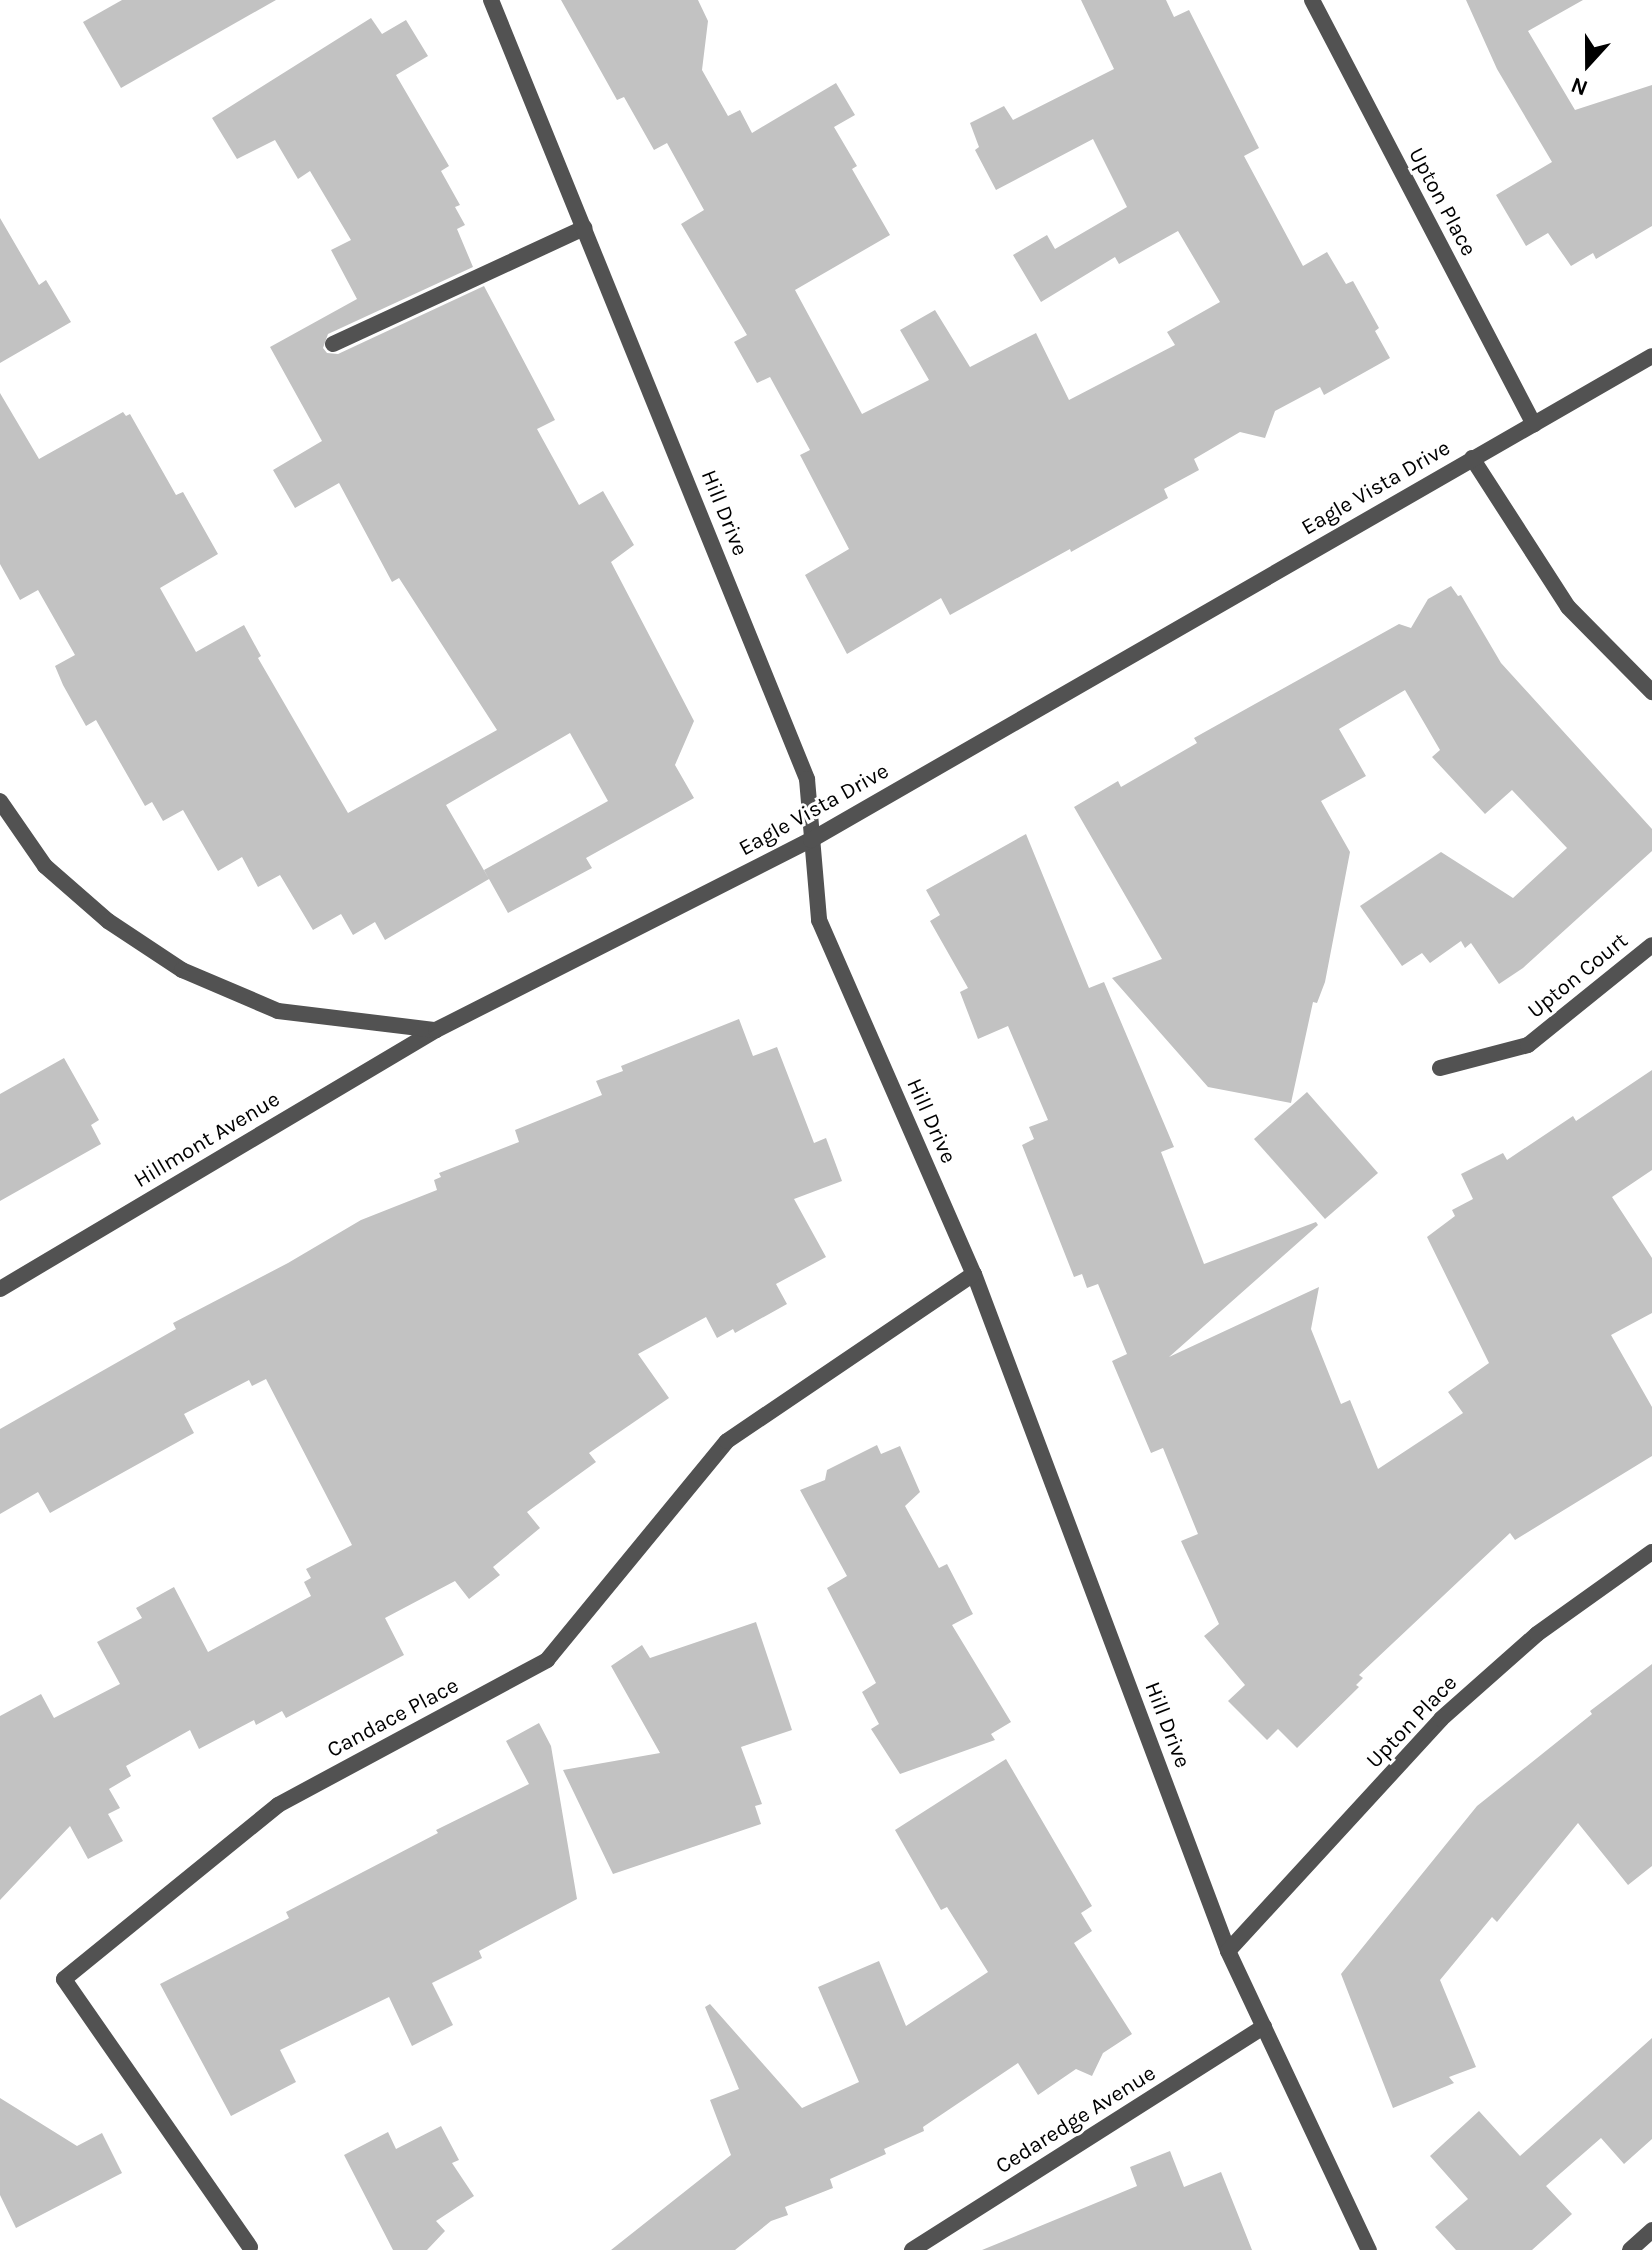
<!DOCTYPE html>
<html>
<head>
<meta charset="utf-8">
<style>
	body { margin:0 }
	#map { position:relative; width:1652px; height:2250px; overflow:hidden; background:#fff; font-family:Karla,sans-serif }
	div>[style] { position:absolute }
	[style*='--x'] { left:calc(var(--x)*1px); top:calc(var(--y)*1px); width:calc(var(--w)*1px); rotate:calc(var(--a)*1deg) }
	.building>* { inset:0; background:#c2c2c2 }
	.service>* { height:16px; margin:-8px; padding:0 8px; transform-origin:8px; border-radius:8px; background:#525252 }
	.minor>* { height:16px; margin:-8px; padding:0 8px; transform-origin:8px; border-radius:8px; background:#525252 }
	.tertiary>* { height:16px; margin:-8px; padding:0 8px; transform-origin:8px; border-radius:8px; background:#525252 }
	span { translate:-50% -50%; white-space:nowrap; text-align:center; line-height:1.15; -webkit-text-stroke:6px #fff; paint-order:stroke }
	.street-label { font-size:22px; color:#000 }
	.north { position:absolute; left:1548px; top:24px; width:80px; height:80px; -webkit-text-stroke:6px #fff; paint-order:stroke; rotate:201deg; font-size:22px; font-weight:700; line-height:32px; text-align:center; color:#000 }
	.north::after { content:''; display:block; margin:auto; width:28px; height:36px; background:#000; clip-path:polygon(50% 0,100% 100%,50% 72%,0 100%) }
</style>
</head>
<body>
<div id="map">
	<div class="building">
		<div style="clip-path:polygon(122px 0,276px 0,121px 88px,83px 22px)"></div>
		<div style="clip-path:polygon(561px 0,698px 0,708px 21px,702px 70px,728px 116px,740px 110px,752px 133px,836px 83px,855px 115px,834px 127px,857px 166px,852px 169px,890px 235px,795px 290px,862px 414px,929px 380px,900px 330px,935px 310px,970px 367px,1036px 333px,1069px 400px,1175px 345px,1167px 332px,1220px 302px,1178px 231px,1119px 264px,1115px 257px,1041px 302px,1013px 255px,1047px 235px,1055px 249px,1127px 207px,1093px 139px,996px 190px,975px 150px,979px 147px,970px 123px,1004px 106px,1013px 120px,1114px 69px,1081px 0,1166px 0,1174px 17px,1189px 10px,1259px 148px,1244px 156px,1303px 266px,1327px 252px,1346px 284px,1353px 281px,1379px 328px,1375px 331px,1390px 358px,1324px 395px,1320px 387px,1275px 411px,1265px 438px,1240px 432px,1194px 459px,1199px 470px,1164px 489px,1168px 498px,1071px 552px,1070px 549px,950px 615px,941px 598px,847px 654px,805px 575px,849px 549px,800px 455px,810px 450px,770px 377px,757px 383px,734px 342px,747px 335px,681px 224px,704px 210px,667px 143px,654px 150px,624px 97px,617px 100px)"></div>
		<div style="clip-path:polygon(1466px 0,1583px 0,1528px 31px,1575px 110px,1652px 85px,1652px 226px,1596px 259px,1593px 253px,1571px 266px,1548px 233px,1526px 246px,1496px 195px,1552px 162px,1497px 69px)"></div>
		<div style="clip-path:polygon(371px 18px,382px 34px,406px 20px,428px 56px,396px 75px,449px 166px,441px 171px,460px 205px,455px 207px,465px 225px,457px 229px,473px 267px,328px 334px,323px 348px,327px 353px,338px 354px,484px 286px,555px 420px,537px 429px,579px 505px,603px 491px,634px 545px,611px 562px,694px 721px,675px 765px,694px 798px,586px 858px,592px 868px,508px 913px,484px 870px,608px 801px,570px 733px,446px 805px,489px 879px,385px 940px,375px 922px,353px 935px,341px 914px,313px 930px,280px 875px,258px 887px,242px 857px,218px 871px,183px 810px,163px 821px,152px 802px,145px 806px,96px 720px,86px 726px,63px 685px,55px 666px,75px 655px,38px 590px,20px 600px,0 564px,0 393px,39px 459px,123px 412px,126px 416px,130px 414px,176px 495px,183px 492px,218px 554px,160px 588px,196px 652px,244px 625px,261px 656px,258px 658px,348px 813px,497px 730px,399px 578px,392px 582px,339px 483px,295px 508px,273px 470px,322px 441px,270px 347px,357px 299px,331px 250px,351px 240px,310px 171px,298px 179px,275px 140px,237px 159px,212px 118px)"></div>
		<div style="clip-path:polygon(0 218px,39px 285px,46px 280px,71px 322px,0 363px)"></div>
		<div style="clip-path:polygon(1451px 586px,1458px 596px,1461px 595px,1501px 663px,1652px 829px,1652px 851px,1523px 968px,1499px 984px,1471px 943px,1465px 948px,1461px 941px,1430px 963px,1422px 953px,1402px 966px,1360px 906px,1441px 852px,1513px 898px,1567px 848px,1512px 790px,1485px 814px,1432px 757px,1440px 750px,1405px 690px,1339px 729px,1366px 776px,1321px 801px,1350px 852px,1325px 982px,1317px 1003px,1313px 1002px,1291px 1103px,1208px 1087px,1112px 978px,1162px 959px,1074px 807px,1118px 781px,1121px 787px,1197px 743px,1194px 738px,1399px 624px,1411px 628px,1428px 599px)"></div>
		<div style="clip-path:polygon(1026px 834px,1089px 988px,1104px 982px,1174px 1147px,1161px 1152px,1204px 1264px,1316px 1222px,1318px 1225px,1169px 1357px,1319px 1287px,1311px 1329px,1341px 1404px,1350px 1400px,1378px 1469px,1463px 1413px,1448px 1392px,1489px 1363px,1427px 1237px,1455px 1216px,1452px 1210px,1473px 1199px,1461px 1174px,1503px 1153px,1507px 1160px,1573px 1116px,1576px 1121px,1652px 1070px,1652px 1170px,1612px 1197px,1652px 1258px,1652px 1313px,1611px 1335px,1652px 1407px,1652px 1456px,1515px 1540px,1510px 1533px,1359px 1675px,1363px 1678px,1356px 1685px,1359px 1687px,1297px 1748px,1278px 1729px,1267px 1740px,1228px 1701px,1245px 1685px,1204px 1636px,1219px 1624px,1181px 1541px,1198px 1534px,1163px 1448px,1151px 1453px,1112px 1361px,1127px 1354px,1098px 1284px,1087px 1288px,1082px 1274px,1074px 1277px,1022px 1145px,1034px 1139px,1029px 1127px,1048px 1120px,1008px 1026px,978px 1039px,960px 992px,968px 988px,930px 921px,940px 915px,926px 890px)"></div>
		<div style="clip-path:polygon(739px 1019px,753px 1056px,777px 1047px,814px 1143px,826px 1138px,842px 1181px,794px 1199px,826px 1257px,776px 1284px,787px 1304px,735px 1333px,733px 1329px,717px 1338px,706px 1317px,638px 1354px,669px 1398px,589px 1453px,596px 1462px,527px 1512px,540px 1528px,493px 1567px,500px 1575px,469px 1599px,455px 1581px,385px 1618px,404px 1655px,286px 1718px,282px 1711px,256px 1725px,254px 1720px,199px 1749px,190px 1730px,126px 1766px,131px 1776px,109px 1789px,120px 1808px,108px 1814px,123px 1841px,88px 1859px,70px 1826px,0 1900px,0 1716px,41px 1694px,54px 1718px,120px 1684px,97px 1642px,142px 1618px,136px 1608px,174px 1587px,208px 1652px,311px 1596px,304px 1582px,311px 1578px,306px 1569px,352px 1545px,266px 1379px,252px 1386px,249px 1380px,184px 1414px,194px 1433px,50px 1513px,38px 1492px,0 1514px,0 1429px,176px 1329px,173px 1323px,288px 1263px,361px 1220px,437px 1190px,434px 1180px,441px 1177px,439px 1173px,519px 1142px,515px 1130px,602px 1095px,596px 1081px,623px 1071px,621px 1066px)"></div>
		<div style="clip-path:polygon(64px 1058px,99px 1120px,91px 1125px,101px 1144px,0 1201px,0 1094px)"></div>
		<div style="clip-path:polygon(1307px 1092px,1378px 1173px,1325px 1219px,1254px 1139px)"></div>
		<div style="clip-path:polygon(877px 1445px,881px 1454px,900px 1446px,920px 1492px,905px 1506px,939px 1568px,947px 1564px,973px 1614px,952px 1625px,1011px 1722px,991px 1734px,995px 1740px,900px 1774px,871px 1729px,879px 1724px,862px 1692px,876px 1683px,827px 1588px,847px 1576px,800px 1490px,825px 1480px,827px 1470px)"></div>
		<div style="clip-path:polygon(756px 1622px,792px 1730px,741px 1747px,762px 1804px,755px 1806px,761px 1824px,613px 1874px,563px 1770px,660px 1753px,611px 1666px,642px 1645px,650px 1658px)"></div>
		<div style="clip-path:polygon(1652px 1664px,1652px 1866px,1628px 1885px,1578px 1823px,1497px 1922px,1492px 1917px,1440px 1980px,1476px 2067px,1449px 2077px,1454px 2083px,1393px 2108px,1341px 1974px,1477px 1806px,1592px 1714px,1590px 1711px)"></div>
		<div style="clip-path:polygon(539px 1723px,551px 1746px,577px 1899px,479px 1951px,482px 1958px,432px 1983px,453px 2025px,412px 2046px,389px 1997px,280px 2050px,296px 2082px,231px 2116px,160px 1984px,289px 1918px,286px 1912px,438px 1833px,436px 1830px,529px 1784px,506px 1741px)"></div>
		<div style="clip-path:polygon(1006px 1759px,1092px 1906px,1081px 1913px,1092px 1931px,1074px 1943px,1132px 2034px,1103px 2053px,1092px 2076px,1076px 2069px,1038px 2095px,1018px 2063px,923px 2127px,924px 2131px,884px 2149px,886px 2154px,830px 2179px,833px 2188px,785px 2207px,788px 2215px,771px 2221px,735px 2250px,611px 2250px,731px 2155px,710px 2100px,739px 2089px,705px 2007px,710px 2004px,802px 2108px,859px 2082px,818px 1987px,879px 1961px,906px 2026px,988px 1972px,947px 1907px,941px 1910px,895px 1830px)"></div>
		<div style="clip-path:polygon(1652px 2038px,1652px 2139px,1624px 2164px,1601px 2138px,1546px 2186px,1572px 2214px,1532px 2250px,1456px 2250px,1435px 2227px,1468px 2199px,1430px 2156px,1479px 2111px,1520px 2156px)"></div>
		<div style="clip-path:polygon(0 2098px,77px 2146px,102px 2133px,122px 2173px,16px 2228px,0 2195px)"></div>
		<div style="clip-path:polygon(441px 2126px,459px 2160px,452px 2163px,474px 2196px,436px 2221px,445px 2231px,427px 2250px,393px 2250px,344px 2155px,388px 2132px,396px 2149px)"></div>
		<div style="clip-path:polygon(1170px 2151px,1184px 2187px,1221px 2172px,1252px 2250px,982px 2250px,1137px 2186px,1130px 2167px)"></div>
	</div>
	<div class="service">
		<div style="--x:333;--y:344;--w:277;--a:-24.8"></div>
	</div>
	<div class="minor">
		<div style="--x:491;--y:0;--w:841;--a:67.92"></div>
		<div style="--x:807;--y:779;--w:142;--a:85.1"></div>
		<div style="--x:819;--y:920;--w:386;--a:66.4"></div>
		<div style="--x:974;--y:1274;--w:723;--a:69.43"></div>
		<div style="--x:1228;--y:1951;--w:331;--a:64.8"></div>
		<div style="--x:1312;--y:0;--w:479;--a:62.4"></div>
		<div style="--x:1472;--y:458;--w:177;--a:57.2"></div>
		<div style="--x:1568;--y:607;--w:120;--a:45.3"></div>
		<div style="--x:1440;--y:1068;--w:91;--a:-14.6"></div>
		<div style="--x:1528;--y:1045;--w:159;--a:-38.9"></div>
		<div style="--x:0;--y:1289;--w:507;--a:-30.71"></div>
		<div style="--x:1228;--y:1951;--w:315;--a:-47.4"></div>
		<div style="--x:1441;--y:1719;--w:128;--a:-41.5"></div>
		<div style="--x:1537;--y:1634;--w:141;--a:-35.5"></div>
		<div style="--x:250;--y:2247;--w:326;--a:-124.8"></div>
		<div style="--x:64;--y:1979;--w:276;--a:-39.1"></div>
		<div style="--x:278;--y:1805;--w:306;--a:-28.3"></div>
		<div style="--x:547;--y:1660;--w:283;--a:-50.6"></div>
		<div style="--x:727;--y:1441;--w:298;--a:-34.1"></div>
		<div style="--x:912;--y:2250;--w:417;--a:-32.4"></div>
		<div style="--x:1630;--y:2250;--w:30;--a:-42"></div>
	</div>
	<div class="tertiary">
		<div style="--x:0;--y:801;--w:79;--a:55.3"></div>
		<div style="--x:45;--y:866;--w:84;--a:41.1"></div>
		<div style="--x:108;--y:921;--w:89;--a:33.5"></div>
		<div style="--x:182;--y:970;--w:104;--a:23.1"></div>
		<div style="--x:278;--y:1011;--w:159;--a:6.9"></div>
		<div style="--x:436;--y:1030;--w:420;--a:-26.9"></div>
		<div style="--x:811;--y:840;--w:970;--a:-29.92"></div>
	</div>
	<div class="street-label">
		<span style="left:1442px;top:202px;rotate:62deg">Upton Place</span>
		<span style="left:1376px;top:488px;rotate:-30deg">Eagle Vista Drive</span>
		<span style="left:724px;top:513px;rotate:68deg">Hill Drive</span>
		<span style="left:814px;top:810px;rotate:-29deg">Eagle Vista Drive</span>
		<span style="left:1578px;top:976px;rotate:-39deg">Upton Court</span>
		<span style="left:931px;top:1121px;rotate:66deg">Hill Drive</span>
		<span style="left:207px;top:1140px;rotate:-31deg">Hillmont Avenue</span>
		<span style="left:393px;top:1718px;rotate:-28deg">Candace Place</span>
		<span style="left:1412px;top:1722px;rotate:-46deg">Upton Place</span>
		<span style="left:1167px;top:1725px;rotate:69deg">Hill Drive</span>
		<span style="left:1076px;top:2120px;rotate:-32deg">Cedaredge Avenue</span>
	</div>
	<div class="north">N</div>
</div>
</body>
</html>
